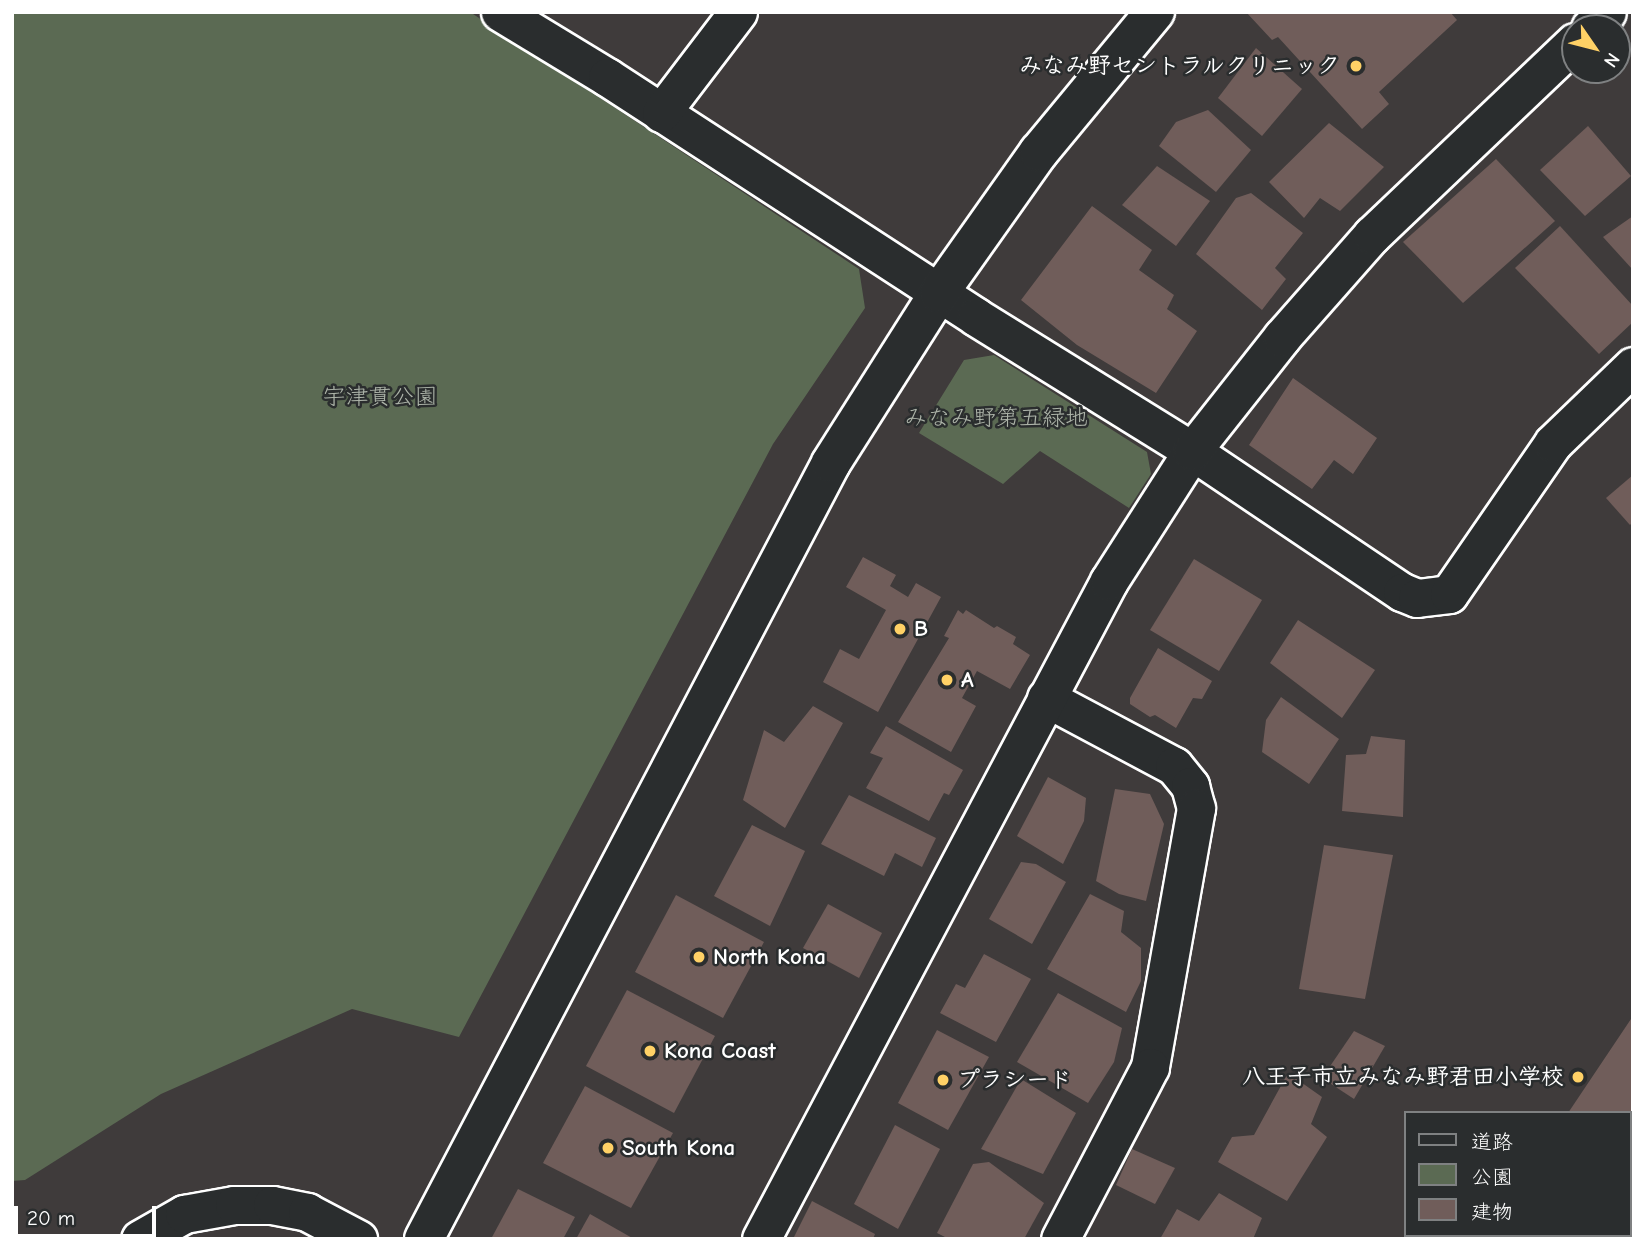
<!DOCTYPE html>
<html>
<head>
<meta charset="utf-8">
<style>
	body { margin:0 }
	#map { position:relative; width:1645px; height:1251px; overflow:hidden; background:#3f3b3b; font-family:"Comic Neue","Klee One",sans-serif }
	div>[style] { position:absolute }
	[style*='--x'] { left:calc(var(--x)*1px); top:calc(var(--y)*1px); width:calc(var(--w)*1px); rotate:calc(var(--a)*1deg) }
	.green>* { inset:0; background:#5b6a53 }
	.building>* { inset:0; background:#705d5a }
	.roads { filter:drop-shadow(2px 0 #fff) drop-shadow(-2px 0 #fff) drop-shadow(0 2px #fff) drop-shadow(0 -2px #fff) }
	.minor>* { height:37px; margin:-18.5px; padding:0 18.5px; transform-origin:18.5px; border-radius:18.5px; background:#2a2d2e }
	.tertiary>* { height:38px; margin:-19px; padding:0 19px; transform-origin:19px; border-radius:19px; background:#2a2d2e }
	.dots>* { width:19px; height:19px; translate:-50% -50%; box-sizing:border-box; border:4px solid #2a2d2e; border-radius:50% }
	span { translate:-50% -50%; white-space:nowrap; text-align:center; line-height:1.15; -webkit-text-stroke:5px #2a2d2e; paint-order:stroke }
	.poi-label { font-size:23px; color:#fff; font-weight:700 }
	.right { translate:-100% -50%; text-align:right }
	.left { translate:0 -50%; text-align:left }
	.park-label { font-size:23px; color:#adb4a9 }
	.frame { position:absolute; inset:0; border:14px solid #fff; pointer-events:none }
	.legend { position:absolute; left:1404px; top:1111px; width:228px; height:126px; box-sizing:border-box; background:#2a2d2e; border:2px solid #7f8182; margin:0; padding:9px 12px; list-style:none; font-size:21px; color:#fff }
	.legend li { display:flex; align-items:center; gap:14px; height:35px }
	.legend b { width:35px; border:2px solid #7f8182 }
	.north { position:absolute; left:1561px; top:14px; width:70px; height:70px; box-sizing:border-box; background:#2a2d2e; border:2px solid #7f8182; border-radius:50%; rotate:125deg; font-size:19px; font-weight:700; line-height:28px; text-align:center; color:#fff }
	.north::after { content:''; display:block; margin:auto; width:24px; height:32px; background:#ffd166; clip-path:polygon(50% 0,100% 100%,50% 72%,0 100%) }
	.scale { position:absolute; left:14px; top:1206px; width:142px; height:32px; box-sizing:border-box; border:4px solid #fff; border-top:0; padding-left:9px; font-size:21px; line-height:24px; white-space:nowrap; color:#fff; -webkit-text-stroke:5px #2a2d2e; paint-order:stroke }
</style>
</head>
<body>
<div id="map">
	<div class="green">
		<div style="clip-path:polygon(12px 12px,470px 12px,859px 269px,865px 308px,773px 444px,459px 1037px,352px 1009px,161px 1094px,25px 1180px,12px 1181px)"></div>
		<div style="clip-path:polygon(994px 355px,1147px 452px,1151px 474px,1129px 508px,1040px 451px,1003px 484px,919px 433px,964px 360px)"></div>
	</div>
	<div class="building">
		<div style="clip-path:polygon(1246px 12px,1450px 12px,1457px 20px,1379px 92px,1389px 104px,1362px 129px,1278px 37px,1272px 40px)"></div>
		<div style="clip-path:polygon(1256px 48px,1302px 89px,1262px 136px,1218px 98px)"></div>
		<div style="clip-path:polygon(1208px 110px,1251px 150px,1216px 192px,1159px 146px,1176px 122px)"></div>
		<div style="clip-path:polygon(1329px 123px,1384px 167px,1340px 211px,1320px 198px,1304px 218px,1269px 182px)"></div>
		<div style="clip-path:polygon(1588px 126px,1631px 176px,1585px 216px,1540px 170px)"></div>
		<div style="clip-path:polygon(1496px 159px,1555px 221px,1463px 303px,1403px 242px)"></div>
		<div style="clip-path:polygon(1157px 166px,1210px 201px,1176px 246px,1122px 205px)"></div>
		<div style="clip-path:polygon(1251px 193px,1303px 233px,1275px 268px,1286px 279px,1262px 310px,1196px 254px,1236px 198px)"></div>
		<div style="clip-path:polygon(1092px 206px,1152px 250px,1139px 270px,1174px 295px,1167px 309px,1197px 331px,1156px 393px,1077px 345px,1021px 300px)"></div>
		<div style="clip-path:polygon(1633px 216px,1633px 270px,1603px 237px)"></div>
		<div style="clip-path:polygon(1560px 226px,1633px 306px,1633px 322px,1599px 354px,1515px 268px)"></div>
		<div style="clip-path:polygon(1293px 378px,1377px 438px,1353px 474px,1334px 460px,1312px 489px,1249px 445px)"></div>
		<div style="clip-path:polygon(1633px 475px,1633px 522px,1630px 525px,1606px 498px)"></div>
		<div style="clip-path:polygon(863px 557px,896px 575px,890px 586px,908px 597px,916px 583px,941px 597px,878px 712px,823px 682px,840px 649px,859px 659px,886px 610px,846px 587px)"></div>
		<div style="clip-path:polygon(1194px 559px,1262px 600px,1219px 671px,1150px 630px)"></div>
		<div style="clip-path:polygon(958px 610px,963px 614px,966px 610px,994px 628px,997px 626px,1016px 637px,1013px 644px,1030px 655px,1010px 689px,977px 671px,962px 698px,976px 706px,951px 752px,898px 722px,949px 638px,944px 636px)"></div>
		<div style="clip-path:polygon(1298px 620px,1375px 670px,1342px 718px,1270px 663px)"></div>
		<div style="clip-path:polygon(1158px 648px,1212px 681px,1202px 699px,1193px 698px,1176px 728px,1155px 715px,1150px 717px,1130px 704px,1130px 698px)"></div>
		<div style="clip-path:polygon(1281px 697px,1339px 739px,1309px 784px,1262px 752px,1266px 720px)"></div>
		<div style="clip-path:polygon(813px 706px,843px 723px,785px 828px,743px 800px,764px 730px,784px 742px)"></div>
		<div style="clip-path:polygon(886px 726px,963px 770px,949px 795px,944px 793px,929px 821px,866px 788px,883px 758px,870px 753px)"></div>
		<div style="clip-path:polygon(1371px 736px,1405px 740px,1403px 817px,1342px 811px,1346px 755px,1366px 754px)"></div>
		<div style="clip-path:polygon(1048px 777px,1086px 798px,1084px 821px,1063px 864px,1017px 836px)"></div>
		<div style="clip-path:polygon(1115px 789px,1150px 794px,1164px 824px,1146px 901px,1119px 894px,1096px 881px)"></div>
		<div style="clip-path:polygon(849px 795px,936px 838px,922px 867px,895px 853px,884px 876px,821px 844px)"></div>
		<div style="clip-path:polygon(752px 825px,805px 851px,770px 926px,714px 896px)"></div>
		<div style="clip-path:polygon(1324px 845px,1393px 855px,1365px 999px,1299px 989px)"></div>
		<div style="clip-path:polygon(1021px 862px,1036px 864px,1066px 882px,1032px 944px,989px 919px)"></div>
		<div style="clip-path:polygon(1090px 894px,1124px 911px,1121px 932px,1141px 948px,1141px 981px,1126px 1012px,1047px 969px)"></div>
		<div style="clip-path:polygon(676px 895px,764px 942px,723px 1018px,635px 972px)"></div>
		<div style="clip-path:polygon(828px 904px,882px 933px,859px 978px,803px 948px)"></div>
		<div style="clip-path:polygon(984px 954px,1031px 979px,996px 1042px,940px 1013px,956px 984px,965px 988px)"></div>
		<div style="clip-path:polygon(627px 990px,715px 1036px,674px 1113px,586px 1066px)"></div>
		<div style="clip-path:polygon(1058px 993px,1122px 1028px,1114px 1062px,1088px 1103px,1017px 1062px)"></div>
		<div style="clip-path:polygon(1633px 1016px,1633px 1197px,1629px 1195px,1629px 1113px,1568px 1113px)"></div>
		<div style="clip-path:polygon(937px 1030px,989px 1057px,948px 1130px,898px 1103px)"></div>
		<div style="clip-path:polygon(1354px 1031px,1385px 1046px,1354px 1099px,1322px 1078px)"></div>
		<div style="clip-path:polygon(1288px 1073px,1322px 1097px,1311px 1124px,1327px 1137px,1287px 1201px,1218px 1162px,1232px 1137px,1254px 1135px)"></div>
		<div style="clip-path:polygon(1021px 1079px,1076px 1113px,1043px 1174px,981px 1149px)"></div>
		<div style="clip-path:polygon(585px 1086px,673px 1133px,631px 1208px,543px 1163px)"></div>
		<div style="clip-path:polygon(895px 1125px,940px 1149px,898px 1229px,854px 1204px)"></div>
		<div style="clip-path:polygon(1132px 1149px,1175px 1168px,1155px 1204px,1116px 1185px)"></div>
		<div style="clip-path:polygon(989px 1162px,1044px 1203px,1024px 1239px,949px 1239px,937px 1233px,973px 1164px)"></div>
		<div style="clip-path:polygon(518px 1189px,575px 1217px,563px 1239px,491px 1239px)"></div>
		<div style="clip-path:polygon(1219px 1193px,1262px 1218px,1253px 1239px,1160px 1239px,1177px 1209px,1199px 1221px)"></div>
		<div style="clip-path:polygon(812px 1201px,875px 1234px,873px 1239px,793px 1239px)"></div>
		<div style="clip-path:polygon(590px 1214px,634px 1239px,576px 1239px)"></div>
		<div style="clip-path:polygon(1502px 1235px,1597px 1235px,1595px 1239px,1507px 1239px)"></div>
	</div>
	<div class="roads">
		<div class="minor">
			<div style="--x:500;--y:12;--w:125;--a:31.3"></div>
			<div style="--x:607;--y:77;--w:440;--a:33"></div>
			<div style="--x:976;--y:317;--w:254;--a:31.8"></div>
			<div style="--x:1192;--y:451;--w:253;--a:33.9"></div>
			<div style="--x:1402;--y:592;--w:16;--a:22"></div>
			<div style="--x:1417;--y:598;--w:32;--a:-7"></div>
			<div style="--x:1449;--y:594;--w:183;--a:-55.4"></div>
			<div style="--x:1553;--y:443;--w:111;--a:-43.9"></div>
			<div style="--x:1590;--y:28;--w:23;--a:-43"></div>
			<div style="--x:661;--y:113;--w:127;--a:-52.7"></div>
			<div style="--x:1046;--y:698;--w:145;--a:28"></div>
			<div style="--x:1174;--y:766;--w:26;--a:51"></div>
			<div style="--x:1190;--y:786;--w:23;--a:75"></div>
			<div style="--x:1196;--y:808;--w:263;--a:100.1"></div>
			<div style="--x:1150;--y:1067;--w:194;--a:117.6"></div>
			<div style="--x:140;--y:1239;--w:51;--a:-29.6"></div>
			<div style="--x:184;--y:1214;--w:51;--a:-10.2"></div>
			<div style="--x:234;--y:1205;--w:38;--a:0"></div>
			<div style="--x:272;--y:1205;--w:36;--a:11"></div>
			<div style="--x:307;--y:1212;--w:58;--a:27.9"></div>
			<div style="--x:761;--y:1239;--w:744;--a:-62.13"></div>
			<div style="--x:1109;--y:581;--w:154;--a:-57.4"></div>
			<div style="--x:1192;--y:451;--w:145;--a:-51.7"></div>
			<div style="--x:1282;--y:337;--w:136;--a:-48.6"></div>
			<div style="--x:1372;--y:235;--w:280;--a:-43.6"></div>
		</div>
		<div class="tertiary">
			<div style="--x:424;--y:1239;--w:876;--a:-62.32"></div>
			<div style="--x:831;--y:463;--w:201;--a:-57.6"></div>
			<div style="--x:939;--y:293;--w:173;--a:-54.7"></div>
			<div style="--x:1039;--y:152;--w:182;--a:-50.4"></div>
		</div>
	</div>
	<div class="dots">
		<div style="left:1356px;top:66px;background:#ffd166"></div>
		<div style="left:900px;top:629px;background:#ffd166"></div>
		<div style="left:947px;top:680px;background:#ffd166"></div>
		<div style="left:699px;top:957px;background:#ffd166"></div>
		<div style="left:650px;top:1051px;background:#ffd166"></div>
		<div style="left:1578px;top:1077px;background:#ffd166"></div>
		<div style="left:943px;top:1080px;background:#ffd166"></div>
		<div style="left:608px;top:1148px;background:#ffd166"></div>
	</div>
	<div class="poi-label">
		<span class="right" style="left:1340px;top:66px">みなみ野セントラルクリニック</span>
		<span class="left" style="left:914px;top:629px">B</span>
		<span class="left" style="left:961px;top:680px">A</span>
		<span class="left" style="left:713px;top:957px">North Kona</span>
		<span class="left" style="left:664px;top:1051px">Kona Coast</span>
		<span class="right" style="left:1564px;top:1077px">八王子市立みなみ野君田小学校</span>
		<span class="left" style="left:957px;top:1080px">プラシード</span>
		<span class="left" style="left:622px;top:1148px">South Kona</span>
	</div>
	<div class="park-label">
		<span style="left:380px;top:397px">宇津貫公園</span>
		<span style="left:996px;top:418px">みなみ野第五緑地</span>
	</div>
	<div class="frame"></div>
	<ul class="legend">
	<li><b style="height:9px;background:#2a2d2e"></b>道路</li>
	<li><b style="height:19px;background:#5b6a53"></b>公園</li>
	<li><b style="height:19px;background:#705d5a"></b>建物</li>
	</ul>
	<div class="north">N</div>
	<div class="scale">20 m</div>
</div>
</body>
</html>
